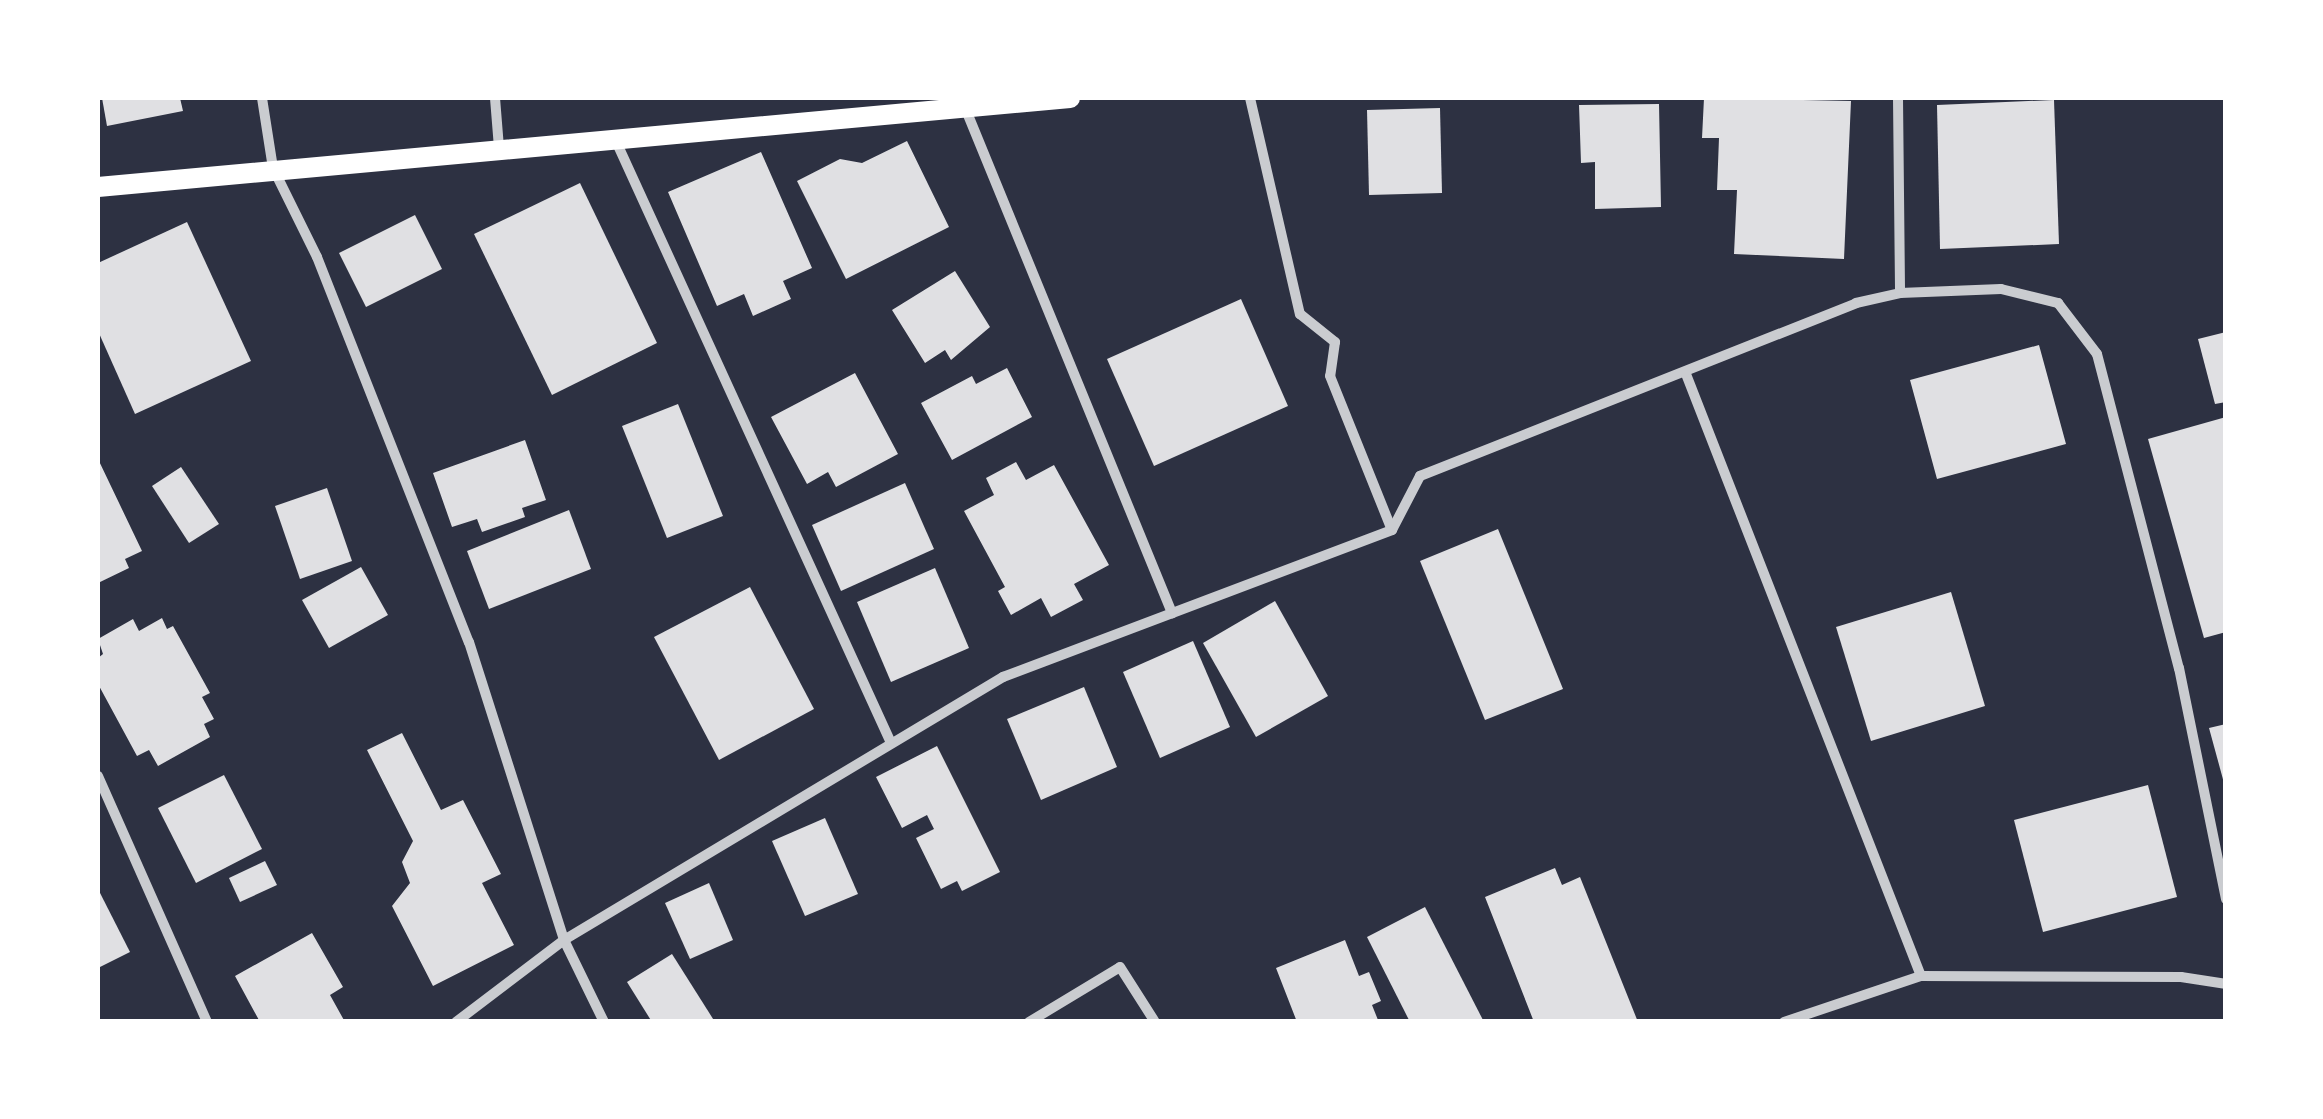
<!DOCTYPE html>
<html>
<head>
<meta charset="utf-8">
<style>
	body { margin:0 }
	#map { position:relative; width:2323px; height:1119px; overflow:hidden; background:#2d3142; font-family:Quicksand,sans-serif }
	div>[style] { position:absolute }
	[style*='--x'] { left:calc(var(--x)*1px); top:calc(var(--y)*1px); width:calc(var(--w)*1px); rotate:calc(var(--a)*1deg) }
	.building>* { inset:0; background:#e0e0e3 }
	.minor>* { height:10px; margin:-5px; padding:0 5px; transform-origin:5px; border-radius:5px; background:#caccd0 }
	.secondary>* { height:20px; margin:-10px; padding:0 10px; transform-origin:10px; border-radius:10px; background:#fff }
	span { translate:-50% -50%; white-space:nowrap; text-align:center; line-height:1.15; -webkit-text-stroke:8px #fff; paint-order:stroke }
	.frame { position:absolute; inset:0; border:100px solid #fff; pointer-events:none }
</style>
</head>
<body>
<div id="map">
	<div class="building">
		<div style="clip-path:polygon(102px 98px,180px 98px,183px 111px,107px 126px)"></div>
		<div style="clip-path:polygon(1704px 98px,1851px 101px,1844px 259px,1734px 254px,1737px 190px,1717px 190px,1719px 138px,1702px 138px)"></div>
		<div style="clip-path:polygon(2054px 100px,2059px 244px,1940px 249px,1937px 105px)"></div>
		<div style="clip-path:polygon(1659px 104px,1661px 207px,1595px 209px,1595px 162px,1581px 163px,1579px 105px)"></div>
		<div style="clip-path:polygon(1440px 108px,1442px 193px,1369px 195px,1367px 110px)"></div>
		<div style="clip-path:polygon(907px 141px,949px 227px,846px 279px,797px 181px,840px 159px,862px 163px)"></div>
		<div style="clip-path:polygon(761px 152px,812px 268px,783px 281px,791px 299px,753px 316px,744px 294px,717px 306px,668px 192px)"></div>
		<div style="clip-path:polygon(580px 183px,657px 343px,552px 395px,474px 234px)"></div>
		<div style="clip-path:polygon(415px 215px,442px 269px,366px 307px,339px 253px)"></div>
		<div style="clip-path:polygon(187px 222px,251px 361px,135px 414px,98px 331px,98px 263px)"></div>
		<div style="clip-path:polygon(955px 271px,990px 327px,951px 360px,945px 350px,925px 363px,892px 310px)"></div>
		<div style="clip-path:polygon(1241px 299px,1288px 406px,1154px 466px,1107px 359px)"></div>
		<div style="clip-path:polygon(2226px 332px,2226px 402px,2215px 404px,2198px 339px)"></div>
		<div style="clip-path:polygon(2039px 345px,2066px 444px,1937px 479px,1910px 380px)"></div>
		<div style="clip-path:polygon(1007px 368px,1032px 417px,952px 460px,921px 403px,972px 376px,976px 384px)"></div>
		<div style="clip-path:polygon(855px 373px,898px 454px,836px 487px,828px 472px,807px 484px,771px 417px)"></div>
		<div style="clip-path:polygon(678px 404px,723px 516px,667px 538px,622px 426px)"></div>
		<div style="clip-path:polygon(2226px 417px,2226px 632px,2204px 638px,2148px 439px)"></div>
		<div style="clip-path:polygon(525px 440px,546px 500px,522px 508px,525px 517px,482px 532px,477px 519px,452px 527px,433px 473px)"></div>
		<div style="clip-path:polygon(98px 459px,142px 551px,125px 559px,129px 568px,98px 583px)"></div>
		<div style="clip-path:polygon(1016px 462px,1026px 480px,1054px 465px,1109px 565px,1074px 584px,1083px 600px,1051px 617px,1041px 598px,1011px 615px,998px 591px,1005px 587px,964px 511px,994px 495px,986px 478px)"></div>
		<div style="clip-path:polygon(181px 467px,219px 524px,189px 543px,152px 486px)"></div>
		<div style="clip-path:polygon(905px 483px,934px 549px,841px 591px,812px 525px)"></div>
		<div style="clip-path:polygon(327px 488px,352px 561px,300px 579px,275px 506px)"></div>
		<div style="clip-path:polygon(569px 510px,591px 569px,489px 609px,467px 551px)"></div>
		<div style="clip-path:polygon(1498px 529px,1563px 689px,1485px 720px,1420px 561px)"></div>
		<div style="clip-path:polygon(361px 567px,388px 615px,329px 648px,302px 600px)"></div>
		<div style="clip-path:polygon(935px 568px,969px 648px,891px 682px,857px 602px)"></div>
		<div style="clip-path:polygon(750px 587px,814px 709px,719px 760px,654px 637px)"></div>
		<div style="clip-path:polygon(1951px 592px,1985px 706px,1871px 741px,1836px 627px)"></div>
		<div style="clip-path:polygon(1275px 601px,1328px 696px,1256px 737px,1203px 643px)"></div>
		<div style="clip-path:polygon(162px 618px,167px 629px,173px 626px,210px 693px,202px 697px,214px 719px,204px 724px,210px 737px,158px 766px,149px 750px,137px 756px,98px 684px,98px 658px,103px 654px,98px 639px,133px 619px,139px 631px)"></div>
		<div style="clip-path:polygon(1193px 641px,1230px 727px,1160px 758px,1123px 672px)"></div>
		<div style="clip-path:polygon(1084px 687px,1117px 767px,1041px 800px,1007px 719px)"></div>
		<div style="clip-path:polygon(2226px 724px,2226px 783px,2224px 783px,2209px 728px)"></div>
		<div style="clip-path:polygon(402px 733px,441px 810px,463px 800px,501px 874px,482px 883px,514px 945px,433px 986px,392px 906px,410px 883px,402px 862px,413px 841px,367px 750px)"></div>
		<div style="clip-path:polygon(937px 746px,1000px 872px,962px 891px,957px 881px,941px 889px,916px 838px,934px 829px,927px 815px,902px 828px,876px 777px)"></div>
		<div style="clip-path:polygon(224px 775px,262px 849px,196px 883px,158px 808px)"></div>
		<div style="clip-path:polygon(2148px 785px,2177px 897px,2043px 932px,2014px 820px)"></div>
		<div style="clip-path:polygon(825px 818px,858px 894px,805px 916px,772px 841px)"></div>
		<div style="clip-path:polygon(265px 861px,277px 885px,240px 902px,229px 878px)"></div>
		<div style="clip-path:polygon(1555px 868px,1562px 885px,1580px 877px,1638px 1022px,1534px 1022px,1485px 897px)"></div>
		<div style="clip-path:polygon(709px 883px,733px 940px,690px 959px,665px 903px)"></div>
		<div style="clip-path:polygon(98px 889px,130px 952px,98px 968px)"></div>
		<div style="clip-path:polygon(1425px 907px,1484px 1022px,1410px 1022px,1367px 937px)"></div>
		<div style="clip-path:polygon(312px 933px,343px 987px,330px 995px,345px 1022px,260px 1022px,235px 976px)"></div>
		<div style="clip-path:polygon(1345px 940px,1359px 976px,1369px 972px,1381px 1001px,1372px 1005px,1378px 1020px,1297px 1022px,1276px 968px)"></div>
		<div style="clip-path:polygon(672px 954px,715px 1022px,652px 1022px,627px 982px)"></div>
	</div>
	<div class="minor">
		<div style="--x:262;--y:98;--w:71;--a:81.1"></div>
		<div style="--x:273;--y:168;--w:99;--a:63.7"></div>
		<div style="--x:317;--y:257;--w:414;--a:68.5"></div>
		<div style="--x:469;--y:642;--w:313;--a:72.3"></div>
		<div style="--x:564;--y:940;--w:91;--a:64"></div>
		<div style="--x:495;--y:98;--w:50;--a:85.4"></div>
		<div style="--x:1250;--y:98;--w:222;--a:77"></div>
		<div style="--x:1300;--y:314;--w:45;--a:38.7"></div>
		<div style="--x:1335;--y:342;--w:34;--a:98"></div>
		<div style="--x:1330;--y:376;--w:166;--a:68.1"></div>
		<div style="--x:1898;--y:98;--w:195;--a:89.4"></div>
		<div style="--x:966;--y:110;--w:544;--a:67.73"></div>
		<div style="--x:615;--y:139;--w:664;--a:65.44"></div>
		<div style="--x:1686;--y:374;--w:646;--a:68.68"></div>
		<div style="--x:98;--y:776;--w:269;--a:66.1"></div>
		<div style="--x:456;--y:1022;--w:136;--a:-37.2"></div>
		<div style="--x:564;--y:940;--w:512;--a:-30.93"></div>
		<div style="--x:1003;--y:677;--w:416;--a:-20.7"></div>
		<div style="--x:1392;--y:530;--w:61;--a:-62.6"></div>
		<div style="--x:1420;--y:476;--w:469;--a:-21.6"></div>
		<div style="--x:1856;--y:303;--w:45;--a:-12.8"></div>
		<div style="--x:1900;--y:293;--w:101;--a:-2.3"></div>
		<div style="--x:2001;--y:289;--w:59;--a:13.8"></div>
		<div style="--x:2058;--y:303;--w:64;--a:52.6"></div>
		<div style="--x:2097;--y:354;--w:325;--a:75.4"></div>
		<div style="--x:2179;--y:668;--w:236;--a:78.5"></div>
		<div style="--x:1029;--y:1022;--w:106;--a:-31.1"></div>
		<div style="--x:1120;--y:967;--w:65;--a:57.5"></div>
		<div style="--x:1784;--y:1022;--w:145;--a:-18.6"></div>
		<div style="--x:1921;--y:976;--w:260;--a:0.2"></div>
		<div style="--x:2181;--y:977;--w:46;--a:8.8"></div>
	</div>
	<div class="secondary">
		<div style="--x:98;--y:187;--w:976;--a:-5.23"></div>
	</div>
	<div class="frame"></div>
</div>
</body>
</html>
